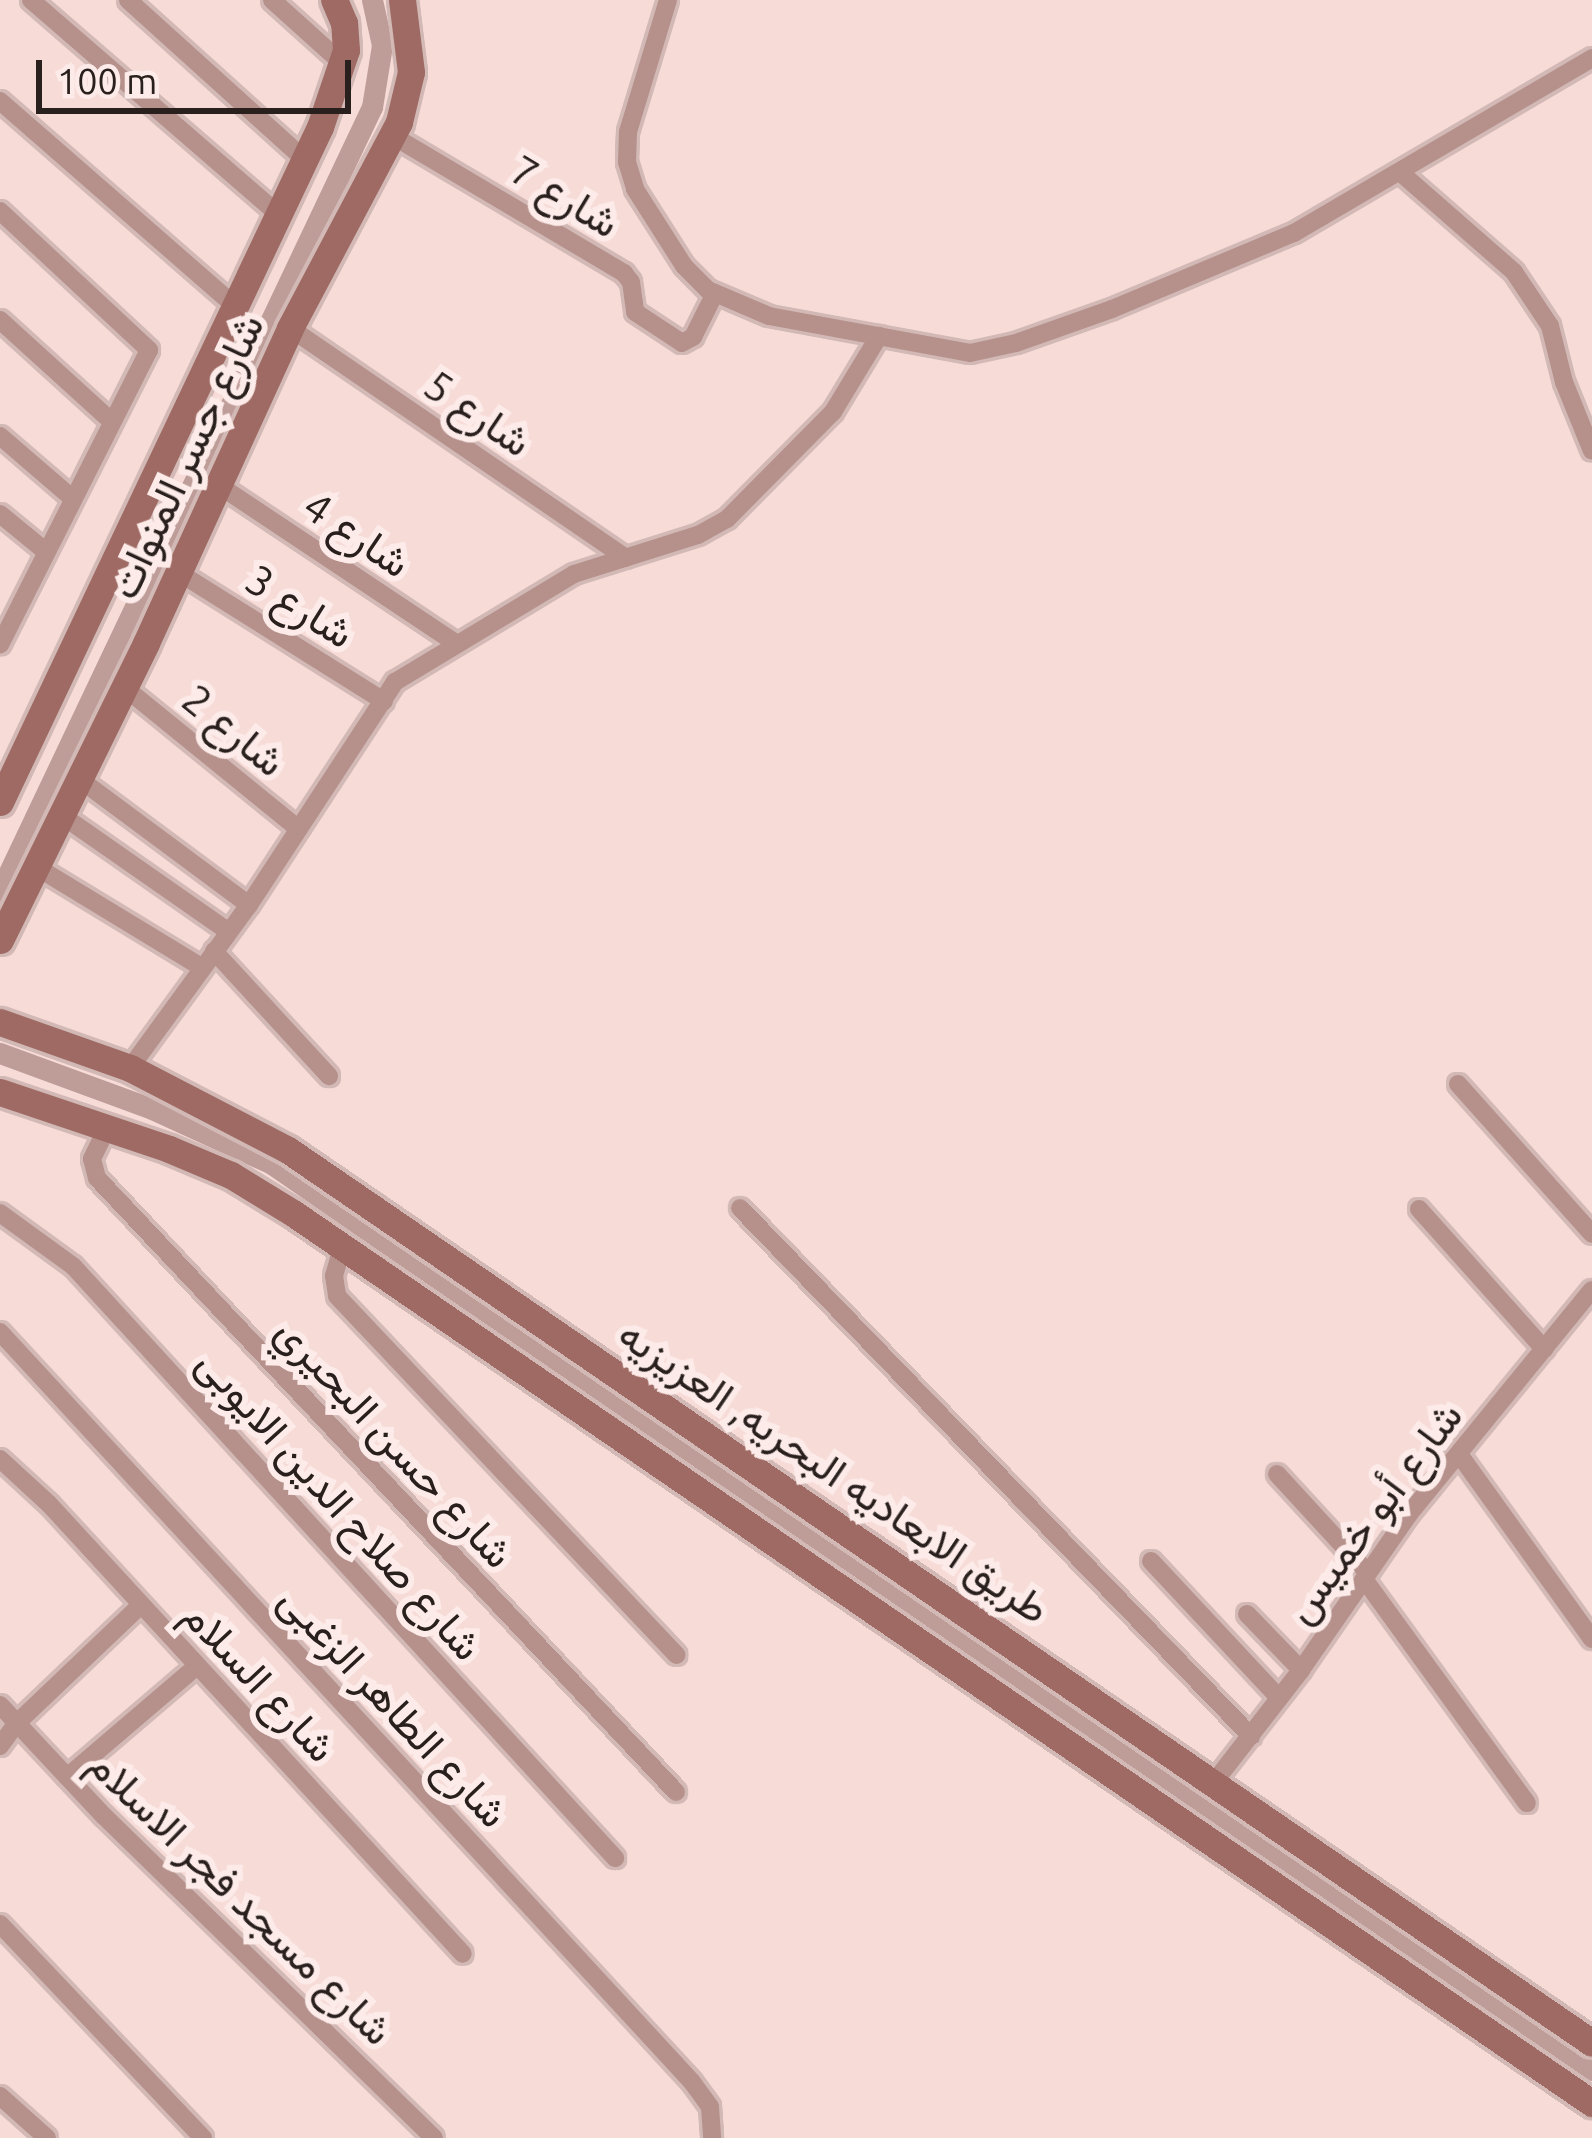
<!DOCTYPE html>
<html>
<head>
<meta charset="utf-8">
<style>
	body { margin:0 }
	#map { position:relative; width:1592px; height:2138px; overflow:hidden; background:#f7dbd7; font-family:Ubuntu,Vazirmatn,sans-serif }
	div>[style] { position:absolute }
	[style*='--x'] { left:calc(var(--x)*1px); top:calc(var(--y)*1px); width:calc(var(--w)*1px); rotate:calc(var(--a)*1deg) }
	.canal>* { height:21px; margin:-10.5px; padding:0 10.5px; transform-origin:10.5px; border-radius:10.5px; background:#be9c98 }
	.roads { filter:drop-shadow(3px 0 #d2b9b6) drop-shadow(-3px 0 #d2b9b6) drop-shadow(0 3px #d2b9b6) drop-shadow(0 -3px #d2b9b6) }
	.street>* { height:18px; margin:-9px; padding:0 9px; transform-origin:9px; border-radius:9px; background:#b6918c }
	.secondary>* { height:27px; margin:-13.5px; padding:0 13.5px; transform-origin:13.5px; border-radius:13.5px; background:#9e6a63 }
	span { translate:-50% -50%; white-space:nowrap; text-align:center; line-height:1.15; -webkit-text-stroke:12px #fcebe9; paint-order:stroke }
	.street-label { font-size:42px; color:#29201e }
	.scale { position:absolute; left:36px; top:60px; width:315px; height:54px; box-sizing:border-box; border:6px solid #29201e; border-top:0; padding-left:15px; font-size:36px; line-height:42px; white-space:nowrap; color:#29201e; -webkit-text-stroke:9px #fcebe9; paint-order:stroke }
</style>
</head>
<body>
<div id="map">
	<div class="canal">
		<div style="--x:0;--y:891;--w:868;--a:-64.62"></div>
		<div style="--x:372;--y:107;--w:63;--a:-80.8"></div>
		<div style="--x:382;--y:45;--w:46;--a:-102.5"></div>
		<div style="--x:0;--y:1053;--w:162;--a:20.2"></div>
		<div style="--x:152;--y:1109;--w:132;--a:24.6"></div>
		<div style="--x:272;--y:1164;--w:1191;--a:34.7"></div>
		<div style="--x:1251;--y:1842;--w:410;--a:33.8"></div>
	</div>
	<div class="roads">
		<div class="street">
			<div style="--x:31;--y:0;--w:327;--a:40.9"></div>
			<div style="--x:128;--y:0;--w:239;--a:42.1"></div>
			<div style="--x:272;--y:0;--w:96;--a:42"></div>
			<div style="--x:668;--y:0;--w:138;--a:106.9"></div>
			<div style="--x:628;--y:132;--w:30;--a:92"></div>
			<div style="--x:627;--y:162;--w:28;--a:73"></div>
			<div style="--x:635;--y:189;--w:91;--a:57.5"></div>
			<div style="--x:684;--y:266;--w:34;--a:45"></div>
			<div style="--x:708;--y:290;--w:66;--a:23.1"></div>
			<div style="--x:769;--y:316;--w:204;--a:10.4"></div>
			<div style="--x:970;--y:353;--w:47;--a:-12.3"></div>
			<div style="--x:1016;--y:343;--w:102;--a:-19.5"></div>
			<div style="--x:1112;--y:309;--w:197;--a:-22.7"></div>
			<div style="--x:1294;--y:233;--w:346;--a:-30.4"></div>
			<div style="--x:0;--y:101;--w:312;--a:41.1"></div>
			<div style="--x:393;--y:136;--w:269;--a:30.7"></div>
			<div style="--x:624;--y:273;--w:11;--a:52"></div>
			<div style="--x:631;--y:282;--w:30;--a:82"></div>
			<div style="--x:635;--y:312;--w:56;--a:33.4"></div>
			<div style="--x:682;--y:343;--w:13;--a:-29"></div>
			<div style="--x:693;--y:337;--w:49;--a:-63.4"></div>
			<div style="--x:1401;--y:173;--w:150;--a:41.2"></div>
			<div style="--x:1514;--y:272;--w:65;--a:56.3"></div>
			<div style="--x:1550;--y:326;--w:58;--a:76"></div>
			<div style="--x:1564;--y:382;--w:74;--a:67.9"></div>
			<div style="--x:0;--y:211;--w:204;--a:43"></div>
			<div style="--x:149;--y:350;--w:330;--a:116.8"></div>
			<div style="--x:0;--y:320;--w:150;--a:42.3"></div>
			<div style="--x:290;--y:328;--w:407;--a:34.4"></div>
			<div style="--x:0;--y:436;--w:95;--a:40.7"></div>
			<div style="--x:217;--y:484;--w:288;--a:33.7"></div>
			<div style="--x:0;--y:514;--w:58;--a:39.4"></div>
			<div style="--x:178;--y:572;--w:243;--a:32.1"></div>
			<div style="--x:124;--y:687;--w:225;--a:39.1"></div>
			<div style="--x:78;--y:778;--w:213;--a:36.6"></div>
			<div style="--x:60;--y:814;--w:205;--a:34.9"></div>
			<div style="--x:35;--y:866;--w:194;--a:31.3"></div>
			<div style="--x:214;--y:951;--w:170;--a:47.4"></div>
			<div style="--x:130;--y:1068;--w:202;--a:-53.9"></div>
			<div style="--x:249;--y:905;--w:267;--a:-56.8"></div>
			<div style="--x:395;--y:682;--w:209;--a:-31.1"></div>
			<div style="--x:574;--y:574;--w:130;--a:-17.5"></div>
			<div style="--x:698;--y:535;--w:33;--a:-29"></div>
			<div style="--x:727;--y:519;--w:151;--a:-45.3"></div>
			<div style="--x:833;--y:412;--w:89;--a:-58.8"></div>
			<div style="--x:1458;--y:1084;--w:201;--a:48.2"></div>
			<div style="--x:105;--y:1132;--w:30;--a:116"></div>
			<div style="--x:92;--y:1159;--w:20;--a:75"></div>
			<div style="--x:97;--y:1178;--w:844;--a:46.68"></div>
			<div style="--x:740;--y:1208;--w:735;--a:45.94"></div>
			<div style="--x:1419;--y:1209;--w:188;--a:48.2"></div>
			<div style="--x:0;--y:1213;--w:90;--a:36"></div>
			<div style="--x:73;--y:1266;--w:803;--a:47.52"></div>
			<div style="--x:342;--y:1248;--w:29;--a:106"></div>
			<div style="--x:334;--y:1276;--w:20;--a:81"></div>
			<div style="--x:337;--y:1296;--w:494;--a:46.6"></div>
			<div style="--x:0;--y:1332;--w:1020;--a:47.3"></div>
			<div style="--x:692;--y:2082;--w:31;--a:54"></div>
			<div style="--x:710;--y:2107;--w:31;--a:86"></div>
			<div style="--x:1459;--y:1454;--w:228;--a:54.3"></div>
			<div style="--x:0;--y:1459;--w:67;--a:42.6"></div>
			<div style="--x:49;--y:1504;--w:611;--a:47.39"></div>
			<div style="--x:1277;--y:1474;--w:134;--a:47.4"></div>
			<div style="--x:1151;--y:1561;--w:187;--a:46.9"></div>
			<div style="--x:1364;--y:1579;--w:277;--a:54"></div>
			<div style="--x:1247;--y:1614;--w:78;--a:46"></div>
			<div style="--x:0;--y:1705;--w:152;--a:46.9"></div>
			<div style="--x:104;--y:1816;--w:461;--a:44.3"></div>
			<div style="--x:0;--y:1746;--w:29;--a:-54"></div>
			<div style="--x:17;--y:1723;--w:171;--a:-43.6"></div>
			<div style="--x:67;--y:1777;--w:171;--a:-40.5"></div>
			<div style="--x:1215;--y:1781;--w:140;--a:-52.2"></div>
			<div style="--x:1301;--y:1670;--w:190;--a:-55.3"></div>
			<div style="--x:1409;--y:1514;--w:289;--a:-50.8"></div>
			<div style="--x:0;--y:1924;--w:295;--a:46.5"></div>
			<div style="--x:0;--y:2096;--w:63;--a:41.8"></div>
		</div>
		<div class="secondary">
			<div style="--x:0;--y:802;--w:747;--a:-64.64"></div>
			<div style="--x:320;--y:127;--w:81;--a:-71.3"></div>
			<div style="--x:346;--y:50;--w:27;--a:-94"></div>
			<div style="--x:344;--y:23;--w:25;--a:-113"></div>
			<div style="--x:0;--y:940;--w:331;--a:-63.8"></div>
			<div style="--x:146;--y:643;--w:346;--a:-65.4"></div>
			<div style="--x:290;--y:328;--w:233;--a:-62.1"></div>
			<div style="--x:399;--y:122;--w:51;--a:-76.5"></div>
			<div style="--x:411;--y:72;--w:73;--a:-97.1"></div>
			<div style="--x:0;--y:1022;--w:138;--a:19.5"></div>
			<div style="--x:130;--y:1068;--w:178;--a:27.4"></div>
			<div style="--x:288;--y:1150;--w:1580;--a:34.4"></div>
			<div style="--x:0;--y:1092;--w:178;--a:18.6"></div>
			<div style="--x:169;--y:1149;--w:67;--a:22.8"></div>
			<div style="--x:231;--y:1175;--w:73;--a:31.5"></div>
			<div style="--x:293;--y:1213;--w:1575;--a:34.42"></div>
		</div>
	</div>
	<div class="street-label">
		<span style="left:565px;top:196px;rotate:31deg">شارع 7</span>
		<span style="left:478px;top:413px;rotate:34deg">شارع 5</span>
		<span style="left:186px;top:456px;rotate:-65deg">شارع جسر المنوات</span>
		<span style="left:357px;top:534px;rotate:34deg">شارع 4</span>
		<span style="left:300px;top:606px;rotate:32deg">شارع 3</span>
		<span style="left:234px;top:730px;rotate:39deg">شارع 2</span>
		<span style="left:395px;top:1442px;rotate:47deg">شارع حسن البحيري</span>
		<span style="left:834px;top:1471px;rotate:34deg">طريق الابعاديه البحريه, العزيزيه</span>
		<span style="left:340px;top:1504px;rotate:48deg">شارع صلاح الدين الايوبى</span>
		<span style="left:1373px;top:1512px;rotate:-53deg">شارع أبو خميس</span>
		<span style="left:260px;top:1681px;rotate:47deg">شارع السلام</span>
		<span style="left:394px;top:1706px;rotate:47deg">شارع الطاهر الزغبى</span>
		<span style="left:241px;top:1897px;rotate:44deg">شارع مسجد فجر الاسلام</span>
	</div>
	<div class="scale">100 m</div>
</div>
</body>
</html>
